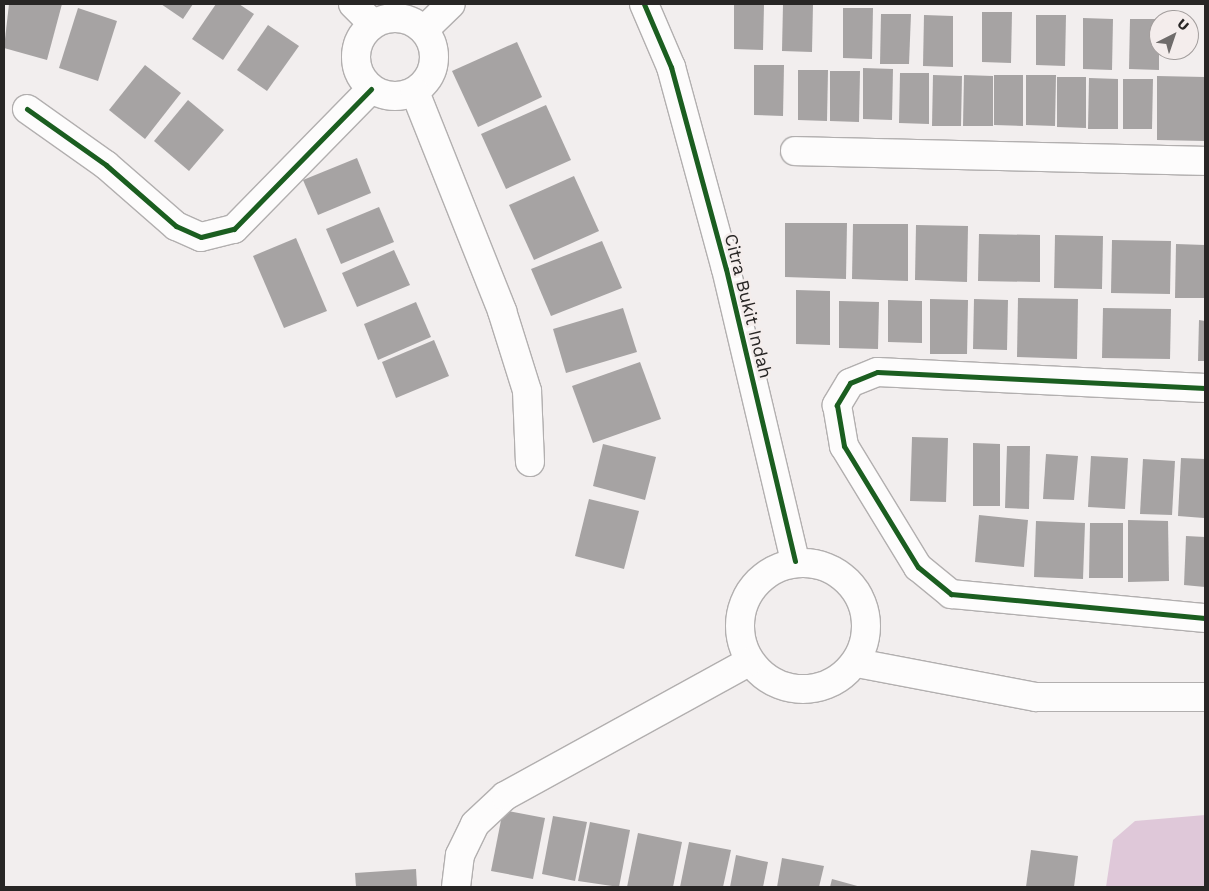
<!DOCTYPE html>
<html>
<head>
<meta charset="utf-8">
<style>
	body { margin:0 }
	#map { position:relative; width:1209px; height:891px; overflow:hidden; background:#f2eeee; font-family:"Work Sans",sans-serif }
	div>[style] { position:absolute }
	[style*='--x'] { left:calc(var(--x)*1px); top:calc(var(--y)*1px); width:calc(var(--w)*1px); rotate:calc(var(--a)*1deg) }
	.water>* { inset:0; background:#dfc8d9 }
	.building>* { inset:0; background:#a6a3a3 }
	.roads { filter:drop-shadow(1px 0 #b2afaf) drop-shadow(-1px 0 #b2afaf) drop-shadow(0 1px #b2afaf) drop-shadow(0 -1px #b2afaf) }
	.minor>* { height:28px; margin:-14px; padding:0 14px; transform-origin:14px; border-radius:14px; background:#fdfcfc }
	.minor>.ring { margin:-14px; padding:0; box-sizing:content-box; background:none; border:28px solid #fdfcfc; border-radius:50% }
	.cycleway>* { height:5px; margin:-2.5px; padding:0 2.5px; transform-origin:2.5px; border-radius:2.5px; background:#1b5e20 }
	span { translate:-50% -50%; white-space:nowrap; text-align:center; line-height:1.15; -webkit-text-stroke:5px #f4edec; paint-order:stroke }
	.street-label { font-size:18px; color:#282625 }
	.frame { position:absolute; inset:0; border:5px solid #282625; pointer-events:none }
	.north { position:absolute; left:1149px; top:10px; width:50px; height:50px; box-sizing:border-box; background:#f4edec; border:1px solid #a29d9c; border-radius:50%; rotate:41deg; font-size:14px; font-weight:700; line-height:20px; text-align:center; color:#282625 }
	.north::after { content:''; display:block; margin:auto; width:18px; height:22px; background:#6f6c6b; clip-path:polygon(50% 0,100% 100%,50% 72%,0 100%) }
</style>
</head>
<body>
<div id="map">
	<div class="water">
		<div style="clip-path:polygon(1205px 815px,1205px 887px,1106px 887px,1113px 840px,1135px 821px)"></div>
	</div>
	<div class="building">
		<div style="clip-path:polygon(9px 4px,62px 4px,47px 60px,4px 48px)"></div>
		<div style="clip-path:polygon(161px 4px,193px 4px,183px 19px)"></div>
		<div style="clip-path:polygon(216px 4px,239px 4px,254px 14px,223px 60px,192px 39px)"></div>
		<div style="clip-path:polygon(734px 4px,764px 4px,763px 50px,734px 49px)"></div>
		<div style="clip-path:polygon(783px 4px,813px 4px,812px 52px,782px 51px)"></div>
		<div style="clip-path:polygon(78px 8px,117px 21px,98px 81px,59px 68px)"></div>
		<div style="clip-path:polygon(843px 8px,873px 8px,872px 59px,843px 58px)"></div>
		<div style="clip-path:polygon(982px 12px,1012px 12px,1011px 63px,982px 62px)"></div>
		<div style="clip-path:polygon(881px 14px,911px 14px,909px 64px,880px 64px)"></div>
		<div style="clip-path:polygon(924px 15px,953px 16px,953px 67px,923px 66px)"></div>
		<div style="clip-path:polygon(1036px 15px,1066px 15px,1065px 66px,1036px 65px)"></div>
		<div style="clip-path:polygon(1083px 18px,1113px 19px,1112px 70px,1083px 69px)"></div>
		<div style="clip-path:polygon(1130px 19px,1159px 19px,1159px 70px,1129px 69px)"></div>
		<div style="clip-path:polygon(268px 25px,299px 46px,267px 91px,237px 70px)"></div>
		<div style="clip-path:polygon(517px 42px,542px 97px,478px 127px,452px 71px)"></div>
		<div style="clip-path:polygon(145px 65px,181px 93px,145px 139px,109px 110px)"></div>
		<div style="clip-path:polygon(754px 65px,784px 65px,783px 116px,754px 115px)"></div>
		<div style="clip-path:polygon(863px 68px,893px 69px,892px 120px,863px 119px)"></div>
		<div style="clip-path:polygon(798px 70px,828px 70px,827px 121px,798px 120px)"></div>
		<div style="clip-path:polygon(830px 71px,860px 71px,859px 122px,830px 121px)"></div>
		<div style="clip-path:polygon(900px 73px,929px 73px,929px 124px,899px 123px)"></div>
		<div style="clip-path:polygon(933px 75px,962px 76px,961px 126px,932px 126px)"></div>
		<div style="clip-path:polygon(964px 75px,993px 76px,993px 126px,963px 126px)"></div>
		<div style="clip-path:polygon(994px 75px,1023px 75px,1023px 126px,994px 125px)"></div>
		<div style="clip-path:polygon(1026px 75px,1056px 75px,1055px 126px,1026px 125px)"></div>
		<div style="clip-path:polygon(1157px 76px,1205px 77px,1205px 141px,1157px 140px)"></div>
		<div style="clip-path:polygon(1057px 77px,1086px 77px,1086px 128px,1057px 127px)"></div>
		<div style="clip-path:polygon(1089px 78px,1118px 79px,1118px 129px,1088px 129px)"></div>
		<div style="clip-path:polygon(1123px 79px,1153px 79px,1152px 129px,1123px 129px)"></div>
		<div style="clip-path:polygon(188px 100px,224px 130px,189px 171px,154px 141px)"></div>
		<div style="clip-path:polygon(546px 105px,571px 160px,506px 189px,481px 134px)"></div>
		<div style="clip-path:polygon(357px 158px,371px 193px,318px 215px,303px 180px)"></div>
		<div style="clip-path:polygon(574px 176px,599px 231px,534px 260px,509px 205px)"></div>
		<div style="clip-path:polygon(379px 207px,394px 242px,341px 264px,326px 229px)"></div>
		<div style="clip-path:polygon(785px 223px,847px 223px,846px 279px,785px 277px)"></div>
		<div style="clip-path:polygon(853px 224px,908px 224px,908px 281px,852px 279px)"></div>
		<div style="clip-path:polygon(916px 225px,968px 226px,967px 282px,915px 280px)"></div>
		<div style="clip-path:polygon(979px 234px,1040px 235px,1040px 282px,978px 281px)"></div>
		<div style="clip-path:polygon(1055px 235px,1103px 236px,1102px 289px,1054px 288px)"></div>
		<div style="clip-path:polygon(296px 238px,327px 311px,284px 328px,253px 256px)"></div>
		<div style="clip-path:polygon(1112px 240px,1171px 241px,1170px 294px,1111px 293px)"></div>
		<div style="clip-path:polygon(602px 241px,622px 288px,551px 316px,531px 269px)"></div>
		<div style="clip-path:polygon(1176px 244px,1205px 245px,1205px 298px,1175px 298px)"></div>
		<div style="clip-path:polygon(394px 250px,410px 285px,357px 307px,342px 273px)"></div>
		<div style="clip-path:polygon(796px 290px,830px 291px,830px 345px,796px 344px)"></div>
		<div style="clip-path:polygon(1018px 298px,1078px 299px,1077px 359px,1017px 357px)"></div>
		<div style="clip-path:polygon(930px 299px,968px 300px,967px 354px,930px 354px)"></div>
		<div style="clip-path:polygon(974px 299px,1008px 300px,1007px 350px,973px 349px)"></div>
		<div style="clip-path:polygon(888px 300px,922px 301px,922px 343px,888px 342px)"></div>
		<div style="clip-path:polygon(839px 301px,879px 302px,878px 349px,839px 348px)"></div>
		<div style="clip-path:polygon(416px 302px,431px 337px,378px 360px,364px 324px)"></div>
		<div style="clip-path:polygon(623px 308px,637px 352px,566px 373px,553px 329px)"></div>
		<div style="clip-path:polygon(1103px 308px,1171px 309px,1170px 359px,1102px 358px)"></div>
		<div style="clip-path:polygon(1199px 320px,1205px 321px,1205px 361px,1198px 361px)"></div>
		<div style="clip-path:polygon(434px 340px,449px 376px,396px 398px,382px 362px)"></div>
		<div style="clip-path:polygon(640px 362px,661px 419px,593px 443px,572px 386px)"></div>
		<div style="clip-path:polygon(912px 437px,948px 438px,946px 502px,910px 501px)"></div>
		<div style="clip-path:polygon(973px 443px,1000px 444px,1000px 506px,973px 506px)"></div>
		<div style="clip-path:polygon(603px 444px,656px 457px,645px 500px,593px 486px)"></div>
		<div style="clip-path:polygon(1007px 446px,1030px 446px,1029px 509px,1005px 508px)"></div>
		<div style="clip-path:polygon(1046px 454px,1078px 456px,1074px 500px,1043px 499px)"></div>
		<div style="clip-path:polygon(1091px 456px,1128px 458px,1125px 509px,1088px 507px)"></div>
		<div style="clip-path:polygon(1181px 458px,1205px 459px,1204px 518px,1178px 516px)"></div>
		<div style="clip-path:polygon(1143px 459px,1175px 461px,1172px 515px,1140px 514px)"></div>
		<div style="clip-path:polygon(589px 499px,639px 511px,624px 569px,575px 556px)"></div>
		<div style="clip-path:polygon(979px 515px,1028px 520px,1024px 567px,975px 562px)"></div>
		<div style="clip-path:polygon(1128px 520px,1168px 521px,1169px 581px,1128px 582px)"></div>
		<div style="clip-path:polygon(1036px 521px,1085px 523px,1083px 579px,1034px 577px)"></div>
		<div style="clip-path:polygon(1090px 523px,1123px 523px,1123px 578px,1089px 578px)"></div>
		<div style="clip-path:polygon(1186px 536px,1205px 537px,1205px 587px,1184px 585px)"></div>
		<div style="clip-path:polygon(503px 810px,545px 818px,533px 879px,491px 871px)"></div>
		<div style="clip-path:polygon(553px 816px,587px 822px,575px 881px,542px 874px)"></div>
		<div style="clip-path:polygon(590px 822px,630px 830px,619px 887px,578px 881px)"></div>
		<div style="clip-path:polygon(638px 833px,682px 842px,673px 887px,627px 887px)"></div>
		<div style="clip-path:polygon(689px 842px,731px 850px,723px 887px,680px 887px)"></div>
		<div style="clip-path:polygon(1031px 850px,1078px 856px,1074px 887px,1026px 887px)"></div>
		<div style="clip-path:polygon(736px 855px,768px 862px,763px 887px,730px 887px)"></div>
		<div style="clip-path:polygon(782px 858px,824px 866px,819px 887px,777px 887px)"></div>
		<div style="clip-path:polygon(416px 869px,417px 887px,356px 887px,355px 873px)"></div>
		<div style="clip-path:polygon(832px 879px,861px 887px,830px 887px)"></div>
	</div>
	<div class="roads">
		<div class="minor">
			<div style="--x:353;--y:4;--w:28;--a:45"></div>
			<div style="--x:644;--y:4;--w:69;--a:66.8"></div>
			<div style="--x:671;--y:67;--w:209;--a:74.8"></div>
			<div style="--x:726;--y:269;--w:300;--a:76.7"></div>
			<div class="ring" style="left:356px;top:18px;width:50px;height:50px"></div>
			<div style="--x:424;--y:30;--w:37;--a:-44"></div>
			<div style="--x:415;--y:92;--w:236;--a:68.3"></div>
			<div style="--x:502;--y:311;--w:84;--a:72.6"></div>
			<div style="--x:527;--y:391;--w:71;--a:87.6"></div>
			<div style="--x:27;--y:109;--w:97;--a:35.3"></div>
			<div style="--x:106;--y:165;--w:93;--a:41.1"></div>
			<div style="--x:176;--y:226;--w:27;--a:24"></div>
			<div style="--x:201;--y:237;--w:34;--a:-14"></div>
			<div style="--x:234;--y:229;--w:196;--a:-45.6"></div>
			<div style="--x:795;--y:151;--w:410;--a:1.4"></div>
			<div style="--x:1205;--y:388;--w:328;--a:-177.2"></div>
			<div style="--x:877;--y:372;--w:29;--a:158"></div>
			<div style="--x:850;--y:383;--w:26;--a:121"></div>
			<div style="--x:837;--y:405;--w:42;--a:80.3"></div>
			<div style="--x:844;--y:446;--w:142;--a:58.6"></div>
			<div style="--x:918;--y:567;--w:43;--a:39.3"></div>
			<div style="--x:951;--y:594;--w:255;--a:5.4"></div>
			<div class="ring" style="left:740px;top:563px;width:98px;height:98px"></div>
			<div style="--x:857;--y:663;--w:182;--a:10.8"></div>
			<div style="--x:1036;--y:697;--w:169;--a:0"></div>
			<div style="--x:456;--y:887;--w:32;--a:-83"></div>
			<div style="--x:460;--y:855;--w:34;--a:-64"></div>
			<div style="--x:475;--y:824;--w:41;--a:-43"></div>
			<div style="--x:505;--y:796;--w:278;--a:-28.8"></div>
		</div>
	</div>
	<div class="cycleway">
		<div style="--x:644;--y:4;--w:69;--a:66.8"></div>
		<div style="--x:671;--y:67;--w:209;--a:74.8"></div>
		<div style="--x:726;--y:269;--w:300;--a:76.7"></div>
		<div style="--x:27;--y:109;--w:97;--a:35.3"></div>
		<div style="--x:106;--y:165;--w:93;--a:41.1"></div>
		<div style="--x:176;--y:226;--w:27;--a:24"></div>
		<div style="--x:201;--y:237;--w:34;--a:-14"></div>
		<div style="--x:234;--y:229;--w:196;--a:-45.6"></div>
		<div style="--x:1205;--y:388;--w:328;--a:-177.2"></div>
		<div style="--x:877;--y:372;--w:29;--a:158"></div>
		<div style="--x:850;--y:383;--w:26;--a:121"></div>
		<div style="--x:837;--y:405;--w:42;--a:80.3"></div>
		<div style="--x:844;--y:446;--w:142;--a:58.6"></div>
		<div style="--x:918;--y:567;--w:43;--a:39.3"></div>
		<div style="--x:951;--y:594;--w:255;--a:5.4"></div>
	</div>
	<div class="street-label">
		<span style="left:748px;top:306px;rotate:76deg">Citra Bukit Indah</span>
	</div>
	<div class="frame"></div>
	<div class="north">U</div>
</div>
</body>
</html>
